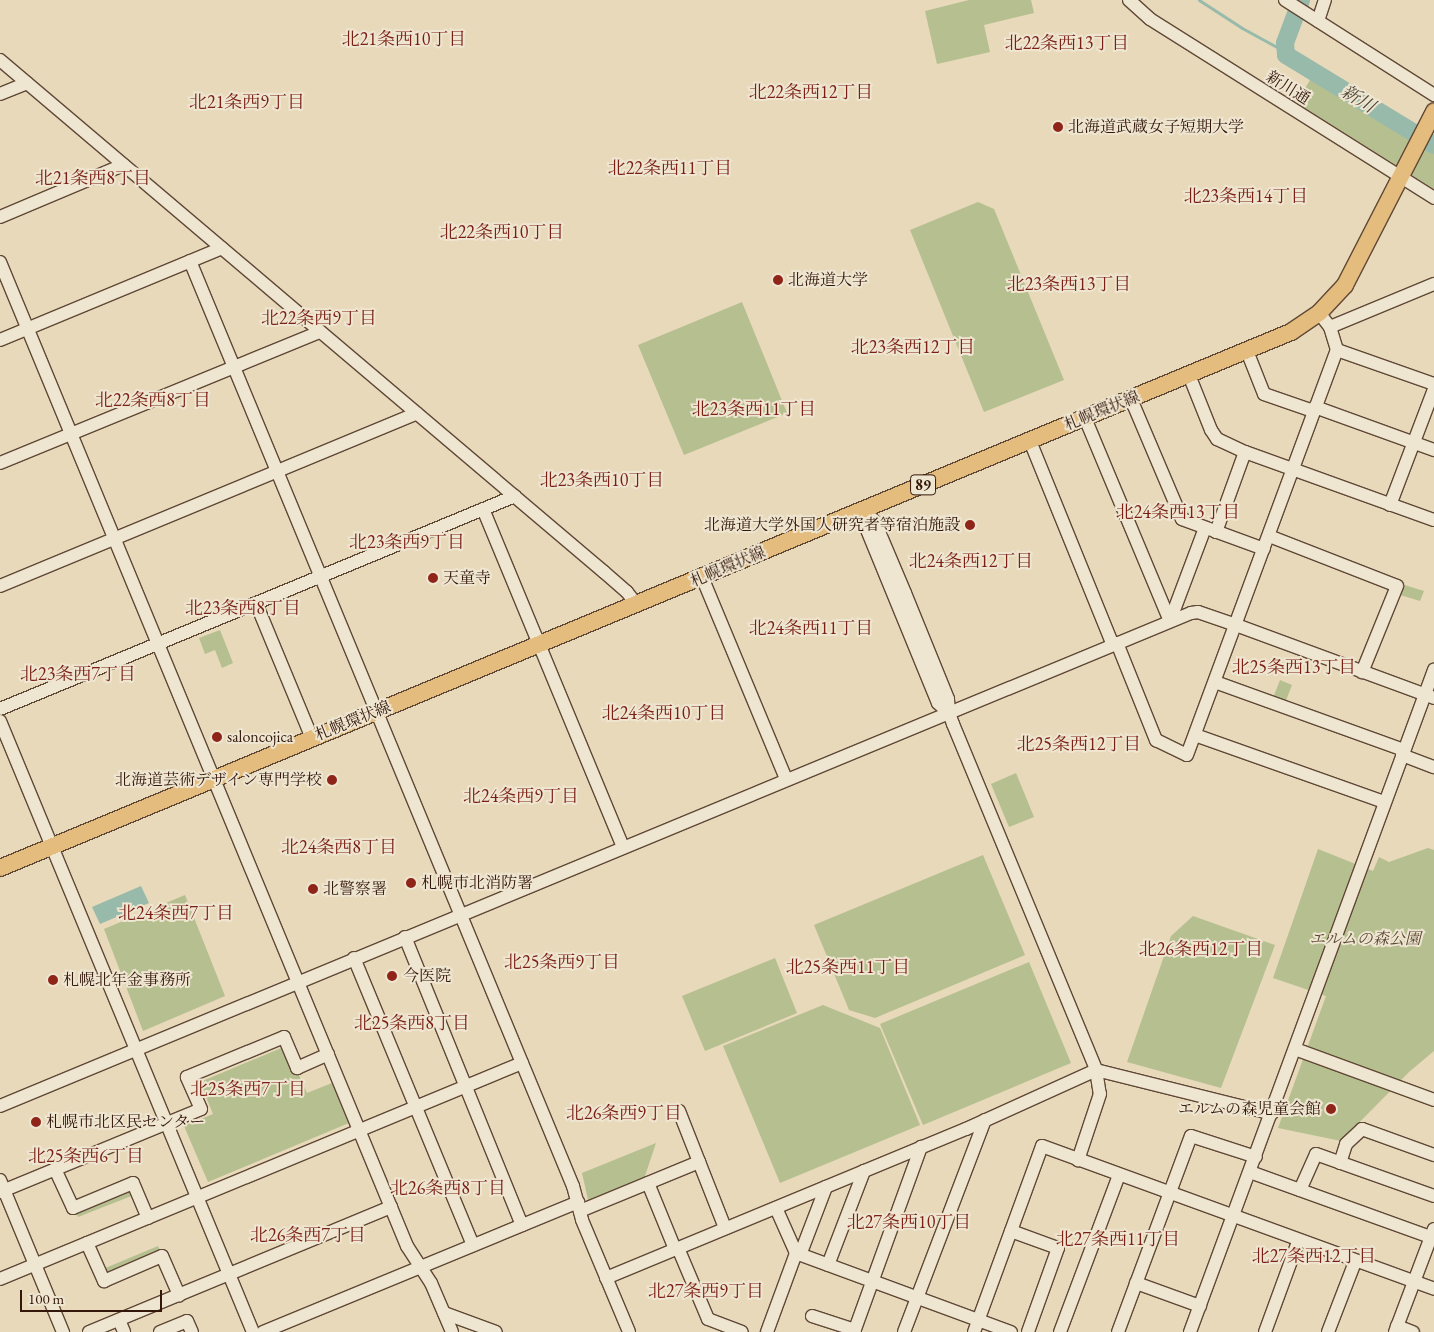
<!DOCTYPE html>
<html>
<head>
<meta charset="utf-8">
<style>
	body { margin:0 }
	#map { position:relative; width:1434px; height:1332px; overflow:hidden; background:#e7d9ba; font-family:"EB Garamond","Noto Serif JP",serif }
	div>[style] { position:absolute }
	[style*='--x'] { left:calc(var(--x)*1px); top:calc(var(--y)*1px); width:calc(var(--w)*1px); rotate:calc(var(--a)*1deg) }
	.green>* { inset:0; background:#b6bf8f }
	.water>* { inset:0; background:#97baab }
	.stream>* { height:3px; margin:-1.5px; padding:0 1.5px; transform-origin:1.5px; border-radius:1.5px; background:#97baab }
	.river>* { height:18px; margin:-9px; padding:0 9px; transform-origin:9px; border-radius:9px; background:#97baab }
	.roads { filter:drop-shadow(1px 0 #604836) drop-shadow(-1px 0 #604836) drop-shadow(0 1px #604836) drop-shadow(0 -1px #604836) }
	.minor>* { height:12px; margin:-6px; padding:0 6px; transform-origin:6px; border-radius:6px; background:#efe6d2 }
	.major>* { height:16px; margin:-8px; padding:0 8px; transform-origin:8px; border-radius:8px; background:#e4bc7d }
	.dots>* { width:14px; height:14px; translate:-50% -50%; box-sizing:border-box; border:2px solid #efe6d2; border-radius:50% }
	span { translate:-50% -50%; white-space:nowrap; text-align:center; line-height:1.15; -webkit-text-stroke:4px #efe6d2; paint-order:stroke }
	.shield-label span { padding:1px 4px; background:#efe6d2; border:1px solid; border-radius:4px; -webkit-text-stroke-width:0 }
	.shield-label { font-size:15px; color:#33170a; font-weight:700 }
	.street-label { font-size:16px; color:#33170a }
	.poi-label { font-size:16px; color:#33170a }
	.left { translate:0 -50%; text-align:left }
	.right { translate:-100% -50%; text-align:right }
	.park-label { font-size:16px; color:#5a4932; font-style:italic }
	.neighbourhood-label { font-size:18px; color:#7a1f14 }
	.water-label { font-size:18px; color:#51483a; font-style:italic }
	.scale { position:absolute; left:20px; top:1290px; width:142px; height:22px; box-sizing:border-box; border:2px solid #33170a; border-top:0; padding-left:6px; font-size:15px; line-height:18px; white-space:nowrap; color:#33170a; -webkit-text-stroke:4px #efe6d2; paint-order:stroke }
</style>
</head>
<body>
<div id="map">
	<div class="green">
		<div style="clip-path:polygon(969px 0,1031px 0,1034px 13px,984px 25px,990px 52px,937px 64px,925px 11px)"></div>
		<div style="clip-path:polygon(1311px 78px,1434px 154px,1434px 189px,1297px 103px)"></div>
		<div style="clip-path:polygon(978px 202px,994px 209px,1064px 380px,984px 412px,910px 230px)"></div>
		<div style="clip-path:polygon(742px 302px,787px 413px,684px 455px,638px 345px)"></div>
		<div style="clip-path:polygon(1401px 584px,1424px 591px,1420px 601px,1397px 594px)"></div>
		<div style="clip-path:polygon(220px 630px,233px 663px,222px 668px,215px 650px,205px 654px,199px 638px)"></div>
		<div style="clip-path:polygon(1280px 680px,1292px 685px,1285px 703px,1273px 698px)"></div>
		<div style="clip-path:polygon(1016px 773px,1034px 817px,1009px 827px,991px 784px)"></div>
		<div style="clip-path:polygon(1428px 848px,1434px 850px,1434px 1051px,1409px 1072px,1341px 1141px,1278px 1128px,1326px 996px,1273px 978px,1318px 849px,1373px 871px,1379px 857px,1389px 862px)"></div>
		<div style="clip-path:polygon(983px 855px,1025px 955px,875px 1018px,849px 1010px,814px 925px)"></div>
		<div style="clip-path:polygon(185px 895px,225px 996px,143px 1031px,104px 929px)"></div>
		<div style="clip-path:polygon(1193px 916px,1275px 945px,1221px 1088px,1127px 1062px,1171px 936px)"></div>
		<div style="clip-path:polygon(775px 958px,797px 1013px,705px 1051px,682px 996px)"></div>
		<div style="clip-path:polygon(1029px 962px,1071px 1063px,923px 1125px,880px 1024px)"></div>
		<div style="clip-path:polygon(823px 1005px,880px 1028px,920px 1125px,780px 1183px,723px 1046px)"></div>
		<div style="clip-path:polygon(286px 1046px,307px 1093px,332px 1083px,349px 1123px,208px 1182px,184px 1126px,213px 1114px,200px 1082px)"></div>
		<div style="clip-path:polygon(656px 1143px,643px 1182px,589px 1204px,582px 1173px)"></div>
		<div style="clip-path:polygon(131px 1188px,134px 1195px,78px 1217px,75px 1210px)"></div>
		<div style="clip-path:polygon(158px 1246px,162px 1255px,107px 1278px,103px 1269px)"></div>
	</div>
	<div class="water">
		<div style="clip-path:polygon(141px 886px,149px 903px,100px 924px,92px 907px)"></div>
	</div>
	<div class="stream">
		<div style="--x:1199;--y:0;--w:51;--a:33.1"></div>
		<div style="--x:1242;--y:28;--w:48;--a:28.7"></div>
	</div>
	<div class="river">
		<div style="--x:1301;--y:0;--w:46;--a:110.4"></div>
		<div style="--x:1285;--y:43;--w:12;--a:85"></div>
		<div style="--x:1286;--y:55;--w:173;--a:31.3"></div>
	</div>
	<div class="roads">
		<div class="minor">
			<div style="--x:1129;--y:0;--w:28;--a:42"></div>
			<div style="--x:1150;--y:19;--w:336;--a:32.2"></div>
			<div style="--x:1285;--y:0;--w:177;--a:32.5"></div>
			<div style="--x:1318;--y:21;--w:22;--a:-72"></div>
			<div style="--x:0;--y:60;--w:792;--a:40.29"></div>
			<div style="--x:604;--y:572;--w:30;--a:41"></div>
			<div style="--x:627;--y:592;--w:15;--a:53"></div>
			<div style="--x:0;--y:94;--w:29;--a:-22"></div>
			<div style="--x:0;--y:217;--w:134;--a:-22.9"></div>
			<div style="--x:190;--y:261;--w:1001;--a:67.51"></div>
			<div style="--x:573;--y:1186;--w:35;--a:75"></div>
			<div style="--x:582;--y:1220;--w:121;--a:67.2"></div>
			<div style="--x:0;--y:262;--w:1065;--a:67.53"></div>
			<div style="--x:407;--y:1246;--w:44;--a:57"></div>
			<div style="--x:431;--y:1283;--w:53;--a:66.8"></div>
			<div style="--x:1330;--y:327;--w:113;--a:-22.5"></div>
			<div style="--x:0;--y:340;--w:240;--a:-22.5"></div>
			<div style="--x:1337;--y:350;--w:103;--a:19.3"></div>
			<div style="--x:1247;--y:351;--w:46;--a:68.4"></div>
			<div style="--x:1264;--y:394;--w:52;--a:19.1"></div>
			<div style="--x:1189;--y:375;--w:59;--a:68.2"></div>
			<div style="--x:1211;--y:430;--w:11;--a:56"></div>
			<div style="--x:1217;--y:439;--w:31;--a:25"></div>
			<div style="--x:1245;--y:452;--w:201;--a:19.8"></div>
			<div style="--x:1131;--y:399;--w:130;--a:67"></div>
			<div style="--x:1182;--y:519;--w:87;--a:20.1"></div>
			<div style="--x:1315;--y:407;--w:127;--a:19.9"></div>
			<div style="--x:1085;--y:418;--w:220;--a:67.3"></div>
			<div style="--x:1030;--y:441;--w:220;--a:67.9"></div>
			<div style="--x:0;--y:463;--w:346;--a:-22.3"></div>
			<div style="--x:1390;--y:505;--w:124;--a:-69.2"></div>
			<div style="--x:483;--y:509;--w:366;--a:67.5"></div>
			<div style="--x:864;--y:509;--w:17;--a:50"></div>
			<div style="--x:875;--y:522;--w:77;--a:67.1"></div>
			<div style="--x:905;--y:593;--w:114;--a:67.9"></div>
			<div style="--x:948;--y:699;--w:14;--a:86"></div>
			<div style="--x:949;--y:713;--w:12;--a:70"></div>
			<div style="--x:953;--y:724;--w:374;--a:67.5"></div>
			<div style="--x:1096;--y:1070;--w:181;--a:14"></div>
			<div style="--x:864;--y:509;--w:16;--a:86"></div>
			<div style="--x:865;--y:525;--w:192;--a:67.7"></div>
			<div style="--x:938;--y:703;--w:15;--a:42"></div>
			<div style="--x:1216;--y:532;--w:85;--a:-70.1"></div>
			<div style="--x:1269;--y:536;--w:137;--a:21.3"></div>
			<div style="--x:1397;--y:586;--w:93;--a:112.1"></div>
			<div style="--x:702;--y:577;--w:219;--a:67.4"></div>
			<div style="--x:0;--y:586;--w:451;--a:-22.5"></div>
			<div style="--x:256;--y:603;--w:146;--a:67.5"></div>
			<div style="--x:1170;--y:621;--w:99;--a:-69.4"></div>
			<div style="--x:1117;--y:643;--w:105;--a:68.1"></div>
			<div style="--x:1156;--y:740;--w:34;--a:26"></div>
			<div style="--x:1187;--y:755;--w:432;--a:-69.7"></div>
			<div style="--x:1337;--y:350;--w:24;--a:-107"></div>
			<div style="--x:1330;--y:327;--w:18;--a:-128"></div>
			<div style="--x:1215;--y:682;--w:201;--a:19.8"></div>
			<div style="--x:0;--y:709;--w:557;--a:-22.47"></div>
			<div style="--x:0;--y:721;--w:661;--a:67.51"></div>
			<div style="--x:1195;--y:735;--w:201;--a:19.5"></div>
			<div style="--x:1402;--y:755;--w:34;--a:21"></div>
			<div style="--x:405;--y:937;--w:311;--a:67.9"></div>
			<div style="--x:354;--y:958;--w:311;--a:67.5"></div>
			<div style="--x:1295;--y:1049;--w:148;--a:20.1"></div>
			<div style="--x:0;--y:1106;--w:1289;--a:-22.49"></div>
			<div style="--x:1191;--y:613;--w:7;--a:-8"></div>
			<div style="--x:1198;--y:612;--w:40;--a:18.9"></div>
			<div style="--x:1236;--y:625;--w:211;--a:20.2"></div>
			<div style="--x:679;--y:1111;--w:126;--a:68.5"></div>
			<div style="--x:1340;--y:1163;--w:20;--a:-72"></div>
			<div style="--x:1346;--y:1144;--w:22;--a:-43"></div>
			<div style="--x:1362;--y:1129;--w:77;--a:19.9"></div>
			<div style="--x:55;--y:1169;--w:43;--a:65.2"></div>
			<div style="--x:73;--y:1208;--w:65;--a:-22.6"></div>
			<div style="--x:133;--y:1183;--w:38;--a:67"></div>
			<div style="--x:1250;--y:1172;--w:192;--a:19.8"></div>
			<div style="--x:0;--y:1180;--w:165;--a:67.5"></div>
			<div style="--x:648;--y:1183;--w:71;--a:67.8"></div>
			<div style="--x:1300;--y:1190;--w:39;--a:-66"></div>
			<div style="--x:1316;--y:1154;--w:125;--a:19.6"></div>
			<div style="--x:0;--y:1192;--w:217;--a:-22.4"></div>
			<div style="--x:201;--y:1109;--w:35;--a:-114"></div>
			<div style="--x:187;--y:1077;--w:105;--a:-22.4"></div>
			<div style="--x:284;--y:1037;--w:34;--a:67"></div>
			<div style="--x:297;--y:1068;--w:34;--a:-24"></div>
			<div style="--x:776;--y:1208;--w:49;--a:66"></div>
			<div style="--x:796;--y:1253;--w:229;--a:20.2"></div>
			<div style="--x:580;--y:1211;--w:129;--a:-22.4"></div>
			<div style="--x:1011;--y:1231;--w:50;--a:19.9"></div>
			<div style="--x:1058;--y:1248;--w:89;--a:109.7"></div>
			<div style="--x:87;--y:1243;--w:42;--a:65.9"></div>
			<div style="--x:104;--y:1281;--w:63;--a:-23.3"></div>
			<div style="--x:162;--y:1256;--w:43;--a:66.4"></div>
			<div style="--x:678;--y:1248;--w:77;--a:67.1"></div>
			<div style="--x:708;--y:1319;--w:36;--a:21"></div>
			<div style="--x:800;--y:1255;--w:73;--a:-69.1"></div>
			<div style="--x:828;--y:1265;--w:101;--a:-69"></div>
			<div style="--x:606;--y:1278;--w:390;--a:-22.5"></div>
			<div style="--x:966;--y:1129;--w:143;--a:-24.4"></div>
			<div style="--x:1096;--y:1070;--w:24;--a:81"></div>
			<div style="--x:1100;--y:1094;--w:70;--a:108.4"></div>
			<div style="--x:0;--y:1279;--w:565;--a:-22.48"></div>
			<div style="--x:1136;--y:1283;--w:68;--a:19.8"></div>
			<div style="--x:444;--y:1313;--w:55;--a:20.1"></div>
			<div style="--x:812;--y:1316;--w:45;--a:18"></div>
			<div style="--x:119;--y:1320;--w:13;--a:67"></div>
			<div style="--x:1397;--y:1326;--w:17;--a:21"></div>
			<div style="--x:89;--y:1332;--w:327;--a:-22.5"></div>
			<div style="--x:160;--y:1332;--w:29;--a:-22"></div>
			<div style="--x:187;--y:1321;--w:12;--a:66"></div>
			<div style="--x:263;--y:1332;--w:341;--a:-22.4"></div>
			<div style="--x:767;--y:1332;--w:84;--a:-69.8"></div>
			<div style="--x:854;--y:1332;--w:197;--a:-70.1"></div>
			<div style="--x:904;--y:1332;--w:227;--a:-69.1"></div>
			<div style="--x:974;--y:1332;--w:198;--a:-69.9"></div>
			<div style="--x:1042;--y:1146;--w:417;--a:20"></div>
			<div style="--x:1060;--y:1332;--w:168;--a:-69.4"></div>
			<div style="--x:1118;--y:1332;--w:209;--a:-69.6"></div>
			<div style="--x:1191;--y:1136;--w:68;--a:17.9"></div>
			<div style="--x:1190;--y:1332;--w:706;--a:-69.77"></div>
			<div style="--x:1265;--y:1332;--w:96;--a:-69.9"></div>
			<div style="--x:1328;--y:1332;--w:75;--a:-68.9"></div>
			<div style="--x:1395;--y:1332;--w:110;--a:-69.3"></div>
		</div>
		<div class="major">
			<div style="--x:0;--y:868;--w:1398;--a:-22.55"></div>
			<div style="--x:1291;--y:332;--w:34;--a:-34"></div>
			<div style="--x:1319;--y:313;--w:38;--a:-47"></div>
			<div style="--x:1345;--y:285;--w:195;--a:-62.8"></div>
		</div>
	</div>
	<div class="dots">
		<div style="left:1058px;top:127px;background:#8f2418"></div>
		<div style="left:778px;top:280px;background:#8f2418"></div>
		<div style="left:970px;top:525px;background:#8f2418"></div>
		<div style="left:433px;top:578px;background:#8f2418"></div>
		<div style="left:217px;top:737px;background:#8f2418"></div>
		<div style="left:332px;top:780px;background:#8f2418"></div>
		<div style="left:411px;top:883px;background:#8f2418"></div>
		<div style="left:313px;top:889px;background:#8f2418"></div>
		<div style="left:392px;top:976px;background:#8f2418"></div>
		<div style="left:53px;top:980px;background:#8f2418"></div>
		<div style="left:1331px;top:1109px;background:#8f2418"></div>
		<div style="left:36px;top:1122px;background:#8f2418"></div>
	</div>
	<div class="shield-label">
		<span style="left:923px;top:485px">89</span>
	</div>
	<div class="street-label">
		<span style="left:1288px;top:88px;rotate:32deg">新川通</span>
		<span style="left:1102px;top:411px;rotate:-22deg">札幌環状線</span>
		<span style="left:728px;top:567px;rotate:-23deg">札幌環状線</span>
		<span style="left:353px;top:721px;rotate:-22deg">札幌環状線</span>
	</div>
	<div class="poi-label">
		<span class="left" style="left:1068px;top:127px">北海道武蔵女子短期大学</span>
		<span class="left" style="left:788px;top:280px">北海道大学</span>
		<span class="right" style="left:960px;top:525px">北海道大学外国人研究者等宿泊施設</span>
		<span class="left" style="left:443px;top:578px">天童寺</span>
		<span class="left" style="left:227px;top:737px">saloncojica</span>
		<span class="right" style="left:322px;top:780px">北海道芸術デザイン専門学校</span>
		<span class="left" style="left:421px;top:883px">札幌市北消防署</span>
		<span class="left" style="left:323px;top:889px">北警察署</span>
		<span class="left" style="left:403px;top:976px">今医院</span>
		<span class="left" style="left:63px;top:980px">札幌北年金事務所</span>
		<span class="right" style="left:1321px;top:1109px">エルムの森児童会館</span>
		<span class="left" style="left:46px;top:1122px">札幌市北区民センター</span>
	</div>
	<div class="park-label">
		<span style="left:1365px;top:939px">エルムの森公園</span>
	</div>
	<div class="neighbourhood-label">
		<span style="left:404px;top:39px">北21条西10丁目</span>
		<span style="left:1067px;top:43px">北22条西13丁目</span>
		<span style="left:811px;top:92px">北22条西12丁目</span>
		<span style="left:247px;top:102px">北21条西9丁目</span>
		<span style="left:670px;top:168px">北22条西11丁目</span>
		<span style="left:93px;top:178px">北21条西8丁目</span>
		<span style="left:1246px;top:196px">北23条西14丁目</span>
		<span style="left:502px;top:232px">北22条西10丁目</span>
		<span style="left:1069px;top:284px">北23条西13丁目</span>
		<span style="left:319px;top:318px">北22条西9丁目</span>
		<span style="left:913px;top:347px">北23条西12丁目</span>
		<span style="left:153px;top:400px">北22条西8丁目</span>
		<span style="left:754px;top:409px">北23条西11丁目</span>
		<span style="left:602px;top:480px">北23条西10丁目</span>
		<span style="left:1178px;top:512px">北24条西13丁目</span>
		<span style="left:407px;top:542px">北23条西9丁目</span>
		<span style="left:971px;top:561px">北24条西12丁目</span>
		<span style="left:243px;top:608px">北23条西8丁目</span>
		<span style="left:811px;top:628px">北24条西11丁目</span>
		<span style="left:1294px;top:667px">北25条西13丁目</span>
		<span style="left:78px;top:674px">北23条西7丁目</span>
		<span style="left:664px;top:713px">北24条西10丁目</span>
		<span style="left:1079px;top:744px">北25条西12丁目</span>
		<span style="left:521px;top:796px">北24条西9丁目</span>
		<span style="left:339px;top:847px">北24条西8丁目</span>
		<span style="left:176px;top:913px">北24条西7丁目</span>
		<span style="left:1201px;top:949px">北26条西12丁目</span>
		<span style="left:562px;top:962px">北25条西9丁目</span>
		<span style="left:848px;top:967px">北25条西11丁目</span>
		<span style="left:412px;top:1023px">北25条西8丁目</span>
		<span style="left:248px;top:1089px">北25条西7丁目</span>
		<span style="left:624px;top:1113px">北26条西9丁目</span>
		<span style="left:86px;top:1156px">北25条西6丁目</span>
		<span style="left:448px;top:1188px">北26条西8丁目</span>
		<span style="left:909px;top:1222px">北27条西10丁目</span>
		<span style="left:308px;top:1235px">北26条西7丁目</span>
		<span style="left:1118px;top:1239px">北27条西11丁目</span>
		<span style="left:1314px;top:1256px">北27条西12丁目</span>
		<span style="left:706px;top:1291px">北27条西9丁目</span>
	</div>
	<div class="water-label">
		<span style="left:1358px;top:99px;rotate:31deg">新川</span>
	</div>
	<div class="scale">100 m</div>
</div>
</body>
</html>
